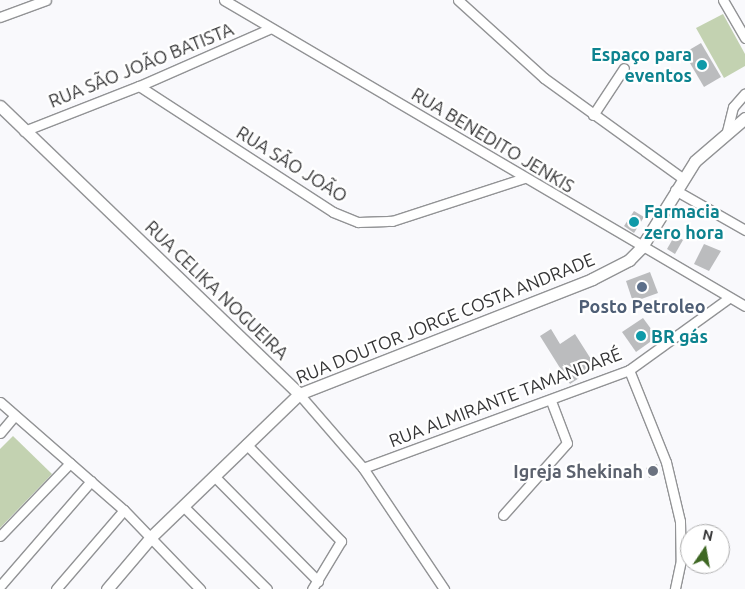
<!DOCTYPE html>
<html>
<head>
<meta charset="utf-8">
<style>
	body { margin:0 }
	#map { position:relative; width:745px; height:589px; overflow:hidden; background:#f9f9fc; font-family:Ubuntu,sans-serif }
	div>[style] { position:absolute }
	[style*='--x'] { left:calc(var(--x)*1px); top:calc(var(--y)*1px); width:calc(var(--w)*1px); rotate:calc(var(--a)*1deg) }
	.green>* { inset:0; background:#c3d2b1 }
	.building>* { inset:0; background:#bbbcbe }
	.roads { filter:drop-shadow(1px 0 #929395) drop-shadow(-1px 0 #929395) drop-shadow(0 1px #929395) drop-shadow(0 -1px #929395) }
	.minor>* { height:9px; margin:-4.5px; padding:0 4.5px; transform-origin:4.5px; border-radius:4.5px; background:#fff }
	.major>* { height:11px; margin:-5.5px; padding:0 5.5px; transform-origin:5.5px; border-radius:5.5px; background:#fff }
	.dots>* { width:14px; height:14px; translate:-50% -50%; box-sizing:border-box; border:2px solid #fff; border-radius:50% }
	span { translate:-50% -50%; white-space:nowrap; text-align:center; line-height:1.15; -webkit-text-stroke:4.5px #fff; paint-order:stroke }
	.culture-label { font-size:18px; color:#0d838f; font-weight:700 }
	.right { translate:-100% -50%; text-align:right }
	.left { translate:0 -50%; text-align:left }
	.street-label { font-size:18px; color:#353536 }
	.service-label { font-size:18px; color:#4e5e75; font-weight:700 }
	.worship-label { font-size:18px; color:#5b616d; font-weight:700 }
	.north { position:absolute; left:680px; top:524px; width:50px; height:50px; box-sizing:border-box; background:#fff; border:1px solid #aeaeaf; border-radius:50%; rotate:12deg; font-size:14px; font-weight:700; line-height:20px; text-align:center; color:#353536 }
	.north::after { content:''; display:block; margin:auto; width:18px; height:22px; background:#3e6723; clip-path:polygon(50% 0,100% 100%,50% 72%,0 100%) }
</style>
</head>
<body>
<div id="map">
	<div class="green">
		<div style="clip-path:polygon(723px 14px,745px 54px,745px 66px,724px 78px,696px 28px)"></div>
		<div style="clip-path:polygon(13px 436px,52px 474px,0 528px,0 449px)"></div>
	</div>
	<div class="building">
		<div style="clip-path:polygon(701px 43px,721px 77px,704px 87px,684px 53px)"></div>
		<div style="clip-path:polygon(634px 211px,644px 217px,634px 233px,624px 226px)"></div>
		<div style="clip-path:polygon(675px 235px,683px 240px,675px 254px,667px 249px)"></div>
		<div style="clip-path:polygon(704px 244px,721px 251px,709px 271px,694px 264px)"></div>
		<div style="clip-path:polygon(650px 272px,658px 293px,633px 302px,626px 281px)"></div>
		<div style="clip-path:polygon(643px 318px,657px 337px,636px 352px,622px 332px)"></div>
		<div style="clip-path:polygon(551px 329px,560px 344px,575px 334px,596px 367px,570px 384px,540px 336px)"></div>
		<div style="clip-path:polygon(657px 464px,660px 473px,649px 478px,646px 468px)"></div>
	</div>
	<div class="roads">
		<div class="minor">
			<div style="--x:224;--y:0;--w:604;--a:30.43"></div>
			<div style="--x:458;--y:0;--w:116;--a:42.2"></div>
			<div style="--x:544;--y:78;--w:170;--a:35.9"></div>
			<div style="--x:723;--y:0;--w:44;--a:59.9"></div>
			<div style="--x:0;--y:17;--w:49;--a:-20.3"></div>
			<div style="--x:139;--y:86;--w:231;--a:33"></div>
			<div style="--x:333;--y:212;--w:27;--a:22"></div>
			<div style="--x:358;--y:222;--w:34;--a:-2"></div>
			<div style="--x:392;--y:221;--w:139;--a:-18"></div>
			<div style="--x:593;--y:115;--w:56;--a:-56.6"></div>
			<div style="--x:24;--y:131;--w:123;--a:-21.4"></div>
			<div style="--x:139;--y:86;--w:142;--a:-23.7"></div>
			<div style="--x:727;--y:131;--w:25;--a:-76"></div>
			<div style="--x:733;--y:107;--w:18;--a:-49"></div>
			<div style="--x:675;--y:190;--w:81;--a:29.7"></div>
			<div style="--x:629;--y:370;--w:99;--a:68.1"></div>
			<div style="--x:666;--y:462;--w:61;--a:76.7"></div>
			<div style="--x:680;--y:521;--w:39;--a:89"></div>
			<div style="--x:681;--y:560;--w:30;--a:102"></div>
			<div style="--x:299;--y:394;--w:98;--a:49.1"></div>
			<div style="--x:363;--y:468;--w:146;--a:56.2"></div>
			<div style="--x:0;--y:402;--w:164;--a:41.1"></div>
			<div style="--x:124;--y:510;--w:110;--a:46.1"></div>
			<div style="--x:0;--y:433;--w:23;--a:-50"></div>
			<div style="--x:246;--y:444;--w:136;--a:45.6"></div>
			<div style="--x:341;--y:541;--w:56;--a:121.1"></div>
			<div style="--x:363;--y:468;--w:283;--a:-20.2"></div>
			<div style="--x:629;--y:370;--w:123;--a:-35.8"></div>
			<div style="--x:214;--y:476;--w:148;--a:45.3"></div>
			<div style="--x:183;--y:506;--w:118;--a:44.7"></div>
			<div style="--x:503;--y:515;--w:96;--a:-48.4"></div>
			<div style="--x:567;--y:443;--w:45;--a:-110.9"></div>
			<div style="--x:0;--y:536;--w:101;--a:-46.2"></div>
			<div style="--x:0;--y:586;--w:139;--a:-49.1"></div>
			<div style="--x:56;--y:589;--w:104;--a:-49.3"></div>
		</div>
		<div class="major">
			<div style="--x:0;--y:106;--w:415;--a:43.9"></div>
			<div style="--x:107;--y:589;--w:70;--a:-49.7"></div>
			<div style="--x:152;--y:536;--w:204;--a:-44"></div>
			<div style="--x:299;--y:394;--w:315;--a:-21.4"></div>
			<div style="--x:592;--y:279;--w:42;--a:-27.2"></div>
			<div style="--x:629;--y:260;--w:17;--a:-45"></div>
			<div style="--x:641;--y:248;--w:102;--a:-58.2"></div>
			<div style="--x:695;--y:161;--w:66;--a:-40.7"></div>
		</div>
	</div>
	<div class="dots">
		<div style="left:702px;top:65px;background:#0f9aa8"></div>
		<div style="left:634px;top:222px;background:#0f9aa8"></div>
		<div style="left:642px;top:287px;background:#5c6f8a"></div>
		<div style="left:641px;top:336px;background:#0f9aa8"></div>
		<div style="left:653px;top:471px;background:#6b7280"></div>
	</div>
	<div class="culture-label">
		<span class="right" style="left:692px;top:65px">Espaço para<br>eventos</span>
		<span class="left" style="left:644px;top:222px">Farmacia<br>zero hora</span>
		<span class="left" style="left:651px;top:336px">BR gás</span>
	</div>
	<div class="street-label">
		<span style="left:141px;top:65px;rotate:-22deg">RUA SÃO JOÃO BATISTA</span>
		<span style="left:493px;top:140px;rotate:31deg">RUA BENEDITO JENKIS</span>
		<span style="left:292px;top:164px;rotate:32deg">RUA SÃO JOÃO</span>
		<span style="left:217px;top:290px;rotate:44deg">RUA CELIKA NOGUEIRA</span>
		<span style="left:445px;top:318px;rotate:-22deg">RUA DOUTOR JORGE COSTA ANDRADE</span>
		<span style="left:505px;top:397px;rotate:-21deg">RUA ALMIRANTE TAMANDARÉ</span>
	</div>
	<div class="service-label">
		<span style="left:642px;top:306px">Posto Petroleo</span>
	</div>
	<div class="worship-label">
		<span class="right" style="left:643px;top:471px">Igreja Shekinah</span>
	</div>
	<div class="north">N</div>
</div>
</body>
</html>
